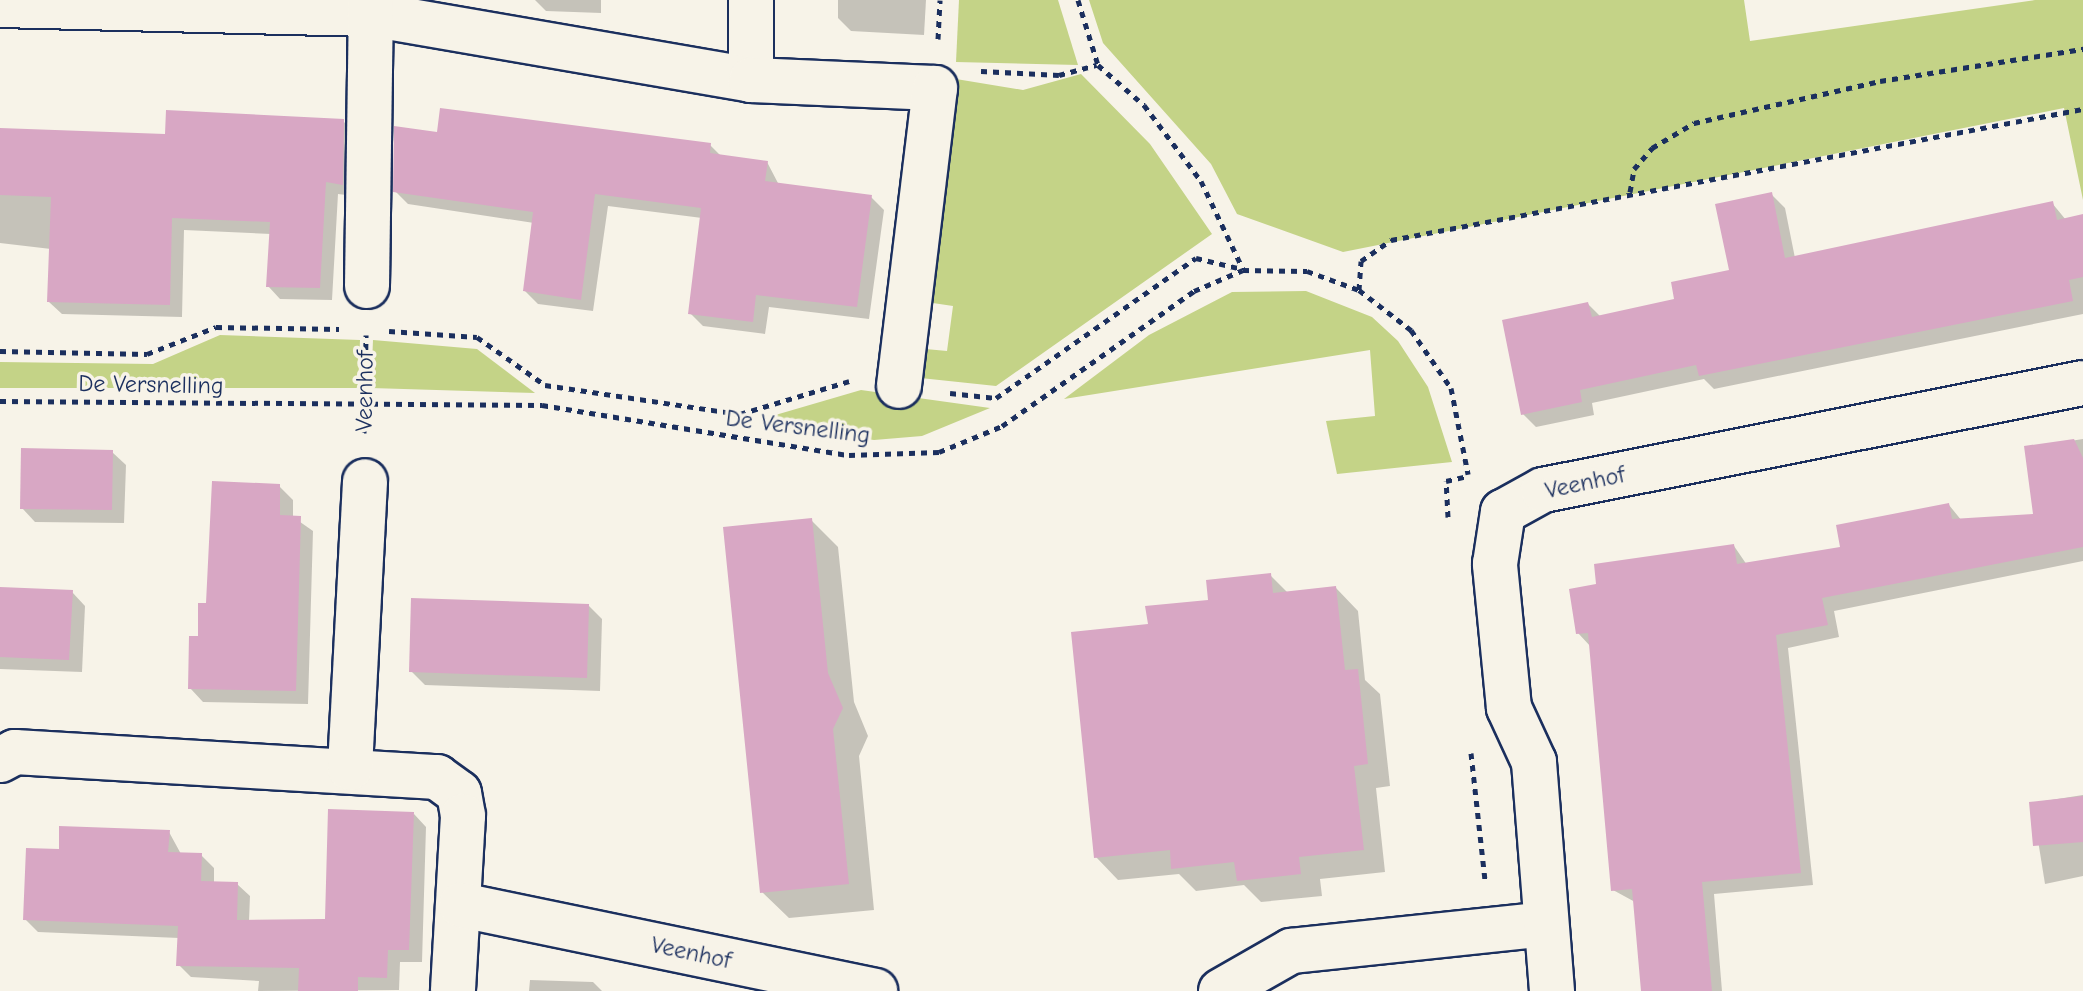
<!DOCTYPE html>
<html>
<head>
<meta charset="utf-8">
<style>
	body { margin:0 }
	#map { position:relative; width:2083px; height:991px; overflow:hidden; background:#f7f3e8; font-family:"Comic Neue",sans-serif }
	div>[style] { position:absolute }
	[style*='--x'] { left:calc(var(--x)*1px); top:calc(var(--y)*1px); width:calc(var(--w)*1px); rotate:calc(var(--a)*1deg) }
	.green>* { inset:0; background:#c4d387 }
	.shadow>* { inset:0; background:#0003 }
	.building>* { inset:0; background:#d8a7c4 }
	.path>* { height:5px; margin-top:-2.5px; transform-origin:0; background:repeating-linear-gradient(90deg,#1b2f5e 0 6px,transparent 0 12px) }
	.roads { filter:drop-shadow(2px 0 #1b2f5e) drop-shadow(-2px 0 #1b2f5e) drop-shadow(0 2px #1b2f5e) drop-shadow(0 -2px #1b2f5e) }
	.minor>* { height:44px; margin:-22px; padding:0 22px; transform-origin:22px; border-radius:22px; background:#f7f3e8 }
	span { translate:-50% -50%; white-space:nowrap; text-align:center; line-height:1.15; -webkit-text-stroke:7px #f7f3e8; paint-order:stroke }
	.street-label { font-size:24px; color:#1b2f5e }
</style>
</head>
<body>
<div id="map">
	<div class="green">
		<div style="clip-path:polygon(959px 0,1058px 0,1078px 65px,956px 62px)"></div>
		<div style="clip-path:polygon(1089px 0,1744px 0,1750px 41px,2035px 0,2083px 0,2083px 200px,2064px 108px,1343px 252px,1237px 214px,1211px 164px,1103px 43px)"></div>
		<div style="clip-path:polygon(1081px 74px,1150px 144px,1212px 234px,996px 386px,911px 377px,915px 348px,947px 351px,953px 306px,926px 302px,956px 79px,1023px 90px)"></div>
		<div style="clip-path:polygon(1306px 291px,1372px 317px,1398px 341px,1428px 387px,1452px 462px,1337px 474px,1326px 421px,1375px 416px,1370px 350px,1064px 399px,1149px 335px,1232px 292px)"></div>
		<div style="clip-path:polygon(220px 335px,360px 340px,358px 388px,0 388px,0 362px,153px 364px)"></div>
		<div style="clip-path:polygon(373px 340px,477px 349px,535px 393px,371px 388px)"></div>
		<div style="clip-path:polygon(861px 390px,990px 408px,922px 436px,874px 440px,766px 426px,772px 416px)"></div>
	</div>
	<div class="shadow">
		<div style="clip-path:polygon(535px 0,601px 0,601px 13px,546px 11px)"></div>
		<div style="clip-path:polygon(838px 0,926px 0,924px 35px,851px 31px,838px 18px)"></div>
		<div style="clip-path:polygon(343px 121px,356px 134px,355px 196px,338px 194px,332px 300px,280px 299px,268px 286px,271px 234px,184px 230px,182px 317px,62px 314px,49px 302px,51px 249px,0 243px,0 130px,167px 137px)"></div>
		<div style="clip-path:polygon(439px 134px,710px 145px,722px 157px,767px 162px,779px 185px,871px 197px,884px 210px,869px 319px,769px 307px,765px 334px,703px 326px,690px 313px,702px 218px,608px 206px,593px 311px,538px 304px,525px 291px,534px 223px,408px 204px,395px 191px)"></div>
		<div style="clip-path:polygon(1772px 195px,1785px 208px,1795px 258px,2052px 203px,2066px 220px,2083px 216px,2083px 314px,1714px 389px,1704px 379px,1592px 403px,1594px 415px,1536px 427px,1523px 414px,1588px 304px,1601px 317px,1676px 301px,1731px 272px)"></div>
		<div style="clip-path:polygon(2083px 439px,2083px 561px,1834px 611px,1839px 637px,1788px 648px,1813px 885px,1714px 894px,1722px 991px,1643px 991px,1635px 902px,1613px 890px,1591px 647px,1578px 633px,1598px 586px,1734px 546px,1747px 565px,1842px 548px,1949px 505px,1962px 521px,2035px 516px,2026px 448px)"></div>
		<div style="clip-path:polygon(112px 452px,126px 465px,124px 523px,35px 522px,22px 508px)"></div>
		<div style="clip-path:polygon(279px 486px,293px 500px,293px 517px,313px 531px,308px 704px,203px 702px,190px 688px,207px 605px)"></div>
		<div style="clip-path:polygon(811px 520px,838px 547px,854px 702px,868px 736px,859px 756px,874px 910px,789px 918px,762px 892px)"></div>
		<div style="clip-path:polygon(1270px 575px,1288px 593px,1336px 588px,1358px 611px,1365px 680px,1380px 694px,1390px 786px,1376px 788px,1385px 872px,1320px 879px,1322px 896px,1261px 902px,1244px 885px,1196px 891px,1179px 874px,1118px 880px,1096px 857px,1150px 626px)"></div>
		<div style="clip-path:polygon(0 589px,72px 592px,85px 606px,82px 672px,0 669px)"></div>
		<div style="clip-path:polygon(589px 606px,602px 619px,600px 691px,425px 685px,411px 671px)"></div>
		<div style="clip-path:polygon(2083px 795px,2083px 876px,2045px 884px,2032px 803px)"></div>
		<div style="clip-path:polygon(414px 814px,426px 827px,422px 962px,400px 962px,399px 990px,258px 991px,259px 981px,191px 977px,178px 964px,179px 938px,38px 932px,25px 919px,61px 851px,169px 832px,181px 854px,201px 855px,214px 868px,214px 883px,237px 884px,250px 896px,249px 921px,327px 921px)"></div>
		<div style="clip-path:polygon(530px 980px,593px 982px,602px 991px,529px 991px)"></div>
	</div>
	<div class="building">
		<div style="clip-path:polygon(440px 108px,711px 143px,710px 153px,768px 161px,765px 181px,872px 195px,857px 307px,756px 295px,753px 322px,688px 314px,701px 208px,595px 194px,581px 300px,523px 291px,533px 212px,393px 192px,394px 126px,437px 132px)"></div>
		<div style="clip-path:polygon(166px 110px,344px 119px,343px 185px,326px 182px,320px 288px,266px 287px,270px 222px,172px 218px,170px 305px,47px 302px,51px 197px,0 195px,0 128px,165px 134px)"></div>
		<div style="clip-path:polygon(1772px 192px,1785px 258px,2053px 201px,2057px 220px,2083px 214px,2083px 277px,2069px 280px,2073px 301px,1699px 376px,1696px 365px,1580px 390px,1582px 402px,1521px 415px,1502px 320px,1588px 302px,1592px 317px,1674px 299px,1671px 282px,1729px 270px,1715px 204px)"></div>
		<div style="clip-path:polygon(2074px 439px,2083px 458px,2083px 547px,1822px 598px,1828px 625px,1776px 635px,1801px 873px,1702px 882px,1712px 991px,1641px 991px,1632px 889px,1611px 891px,1588px 633px,1576px 634px,1569px 589px,1596px 584px,1594px 564px,1734px 544px,1737px 564px,1840px 547px,1836px 525px,1949px 503px,1952px 519px,2033px 514px,2024px 446px)"></div>
		<div style="clip-path:polygon(21px 448px,113px 450px,112px 510px,20px 509px)"></div>
		<div style="clip-path:polygon(212px 481px,280px 484px,280px 515px,301px 516px,296px 691px,188px 689px,189px 636px,198px 636px,198px 603px,206px 603px)"></div>
		<div style="clip-path:polygon(812px 518px,828px 673px,843px 708px,833px 729px,849px 884px,760px 893px,723px 527px)"></div>
		<div style="clip-path:polygon(1271px 573px,1273px 593px,1336px 586px,1345px 670px,1358px 669px,1368px 764px,1354px 766px,1364px 850px,1299px 857px,1301px 874px,1237px 881px,1234px 862px,1171px 869px,1170px 850px,1094px 858px,1071px 632px,1148px 624px,1145px 606px,1208px 600px,1206px 580px)"></div>
		<div style="clip-path:polygon(0 587px,73px 590px,69px 660px,0 657px)"></div>
		<div style="clip-path:polygon(411px 598px,589px 604px,587px 678px,409px 672px)"></div>
		<div style="clip-path:polygon(2083px 796px,2083px 842px,2033px 846px,2029px 802px)"></div>
		<div style="clip-path:polygon(328px 809px,414px 812px,409px 950px,388px 950px,387px 978px,358px 977px,358px 991px,298px 991px,299px 968px,176px 966px,178px 926px,23px 920px,26px 848px,59px 849px,59px 826px,170px 830px,168px 852px,202px 853px,201px 881px,238px 882px,237px 920px,325px 919px)"></div>
	</div>
	<div class="path">
		<div style="--x:1078;--y:0;--w:68;--a:72.9"></div>
		<div style="--x:1098;--y:65;--w:61;--a:41"></div>
		<div style="--x:1144;--y:105;--w:95;--a:53.1"></div>
		<div style="--x:1201;--y:181;--w:98;--a:64.5"></div>
		<div style="--x:938;--y:39;--w:39;--a:-87"></div>
		<div style="--x:981;--y:71;--w:78;--a:2.9"></div>
		<div style="--x:1059;--y:75;--w:39;--a:-15"></div>
		<div style="--x:1630;--y:192;--w:23;--a:-80"></div>
		<div style="--x:1634;--y:169;--w:28;--a:-49"></div>
		<div style="--x:1652;--y:148;--w:49;--a:-30.8"></div>
		<div style="--x:1694;--y:123;--w:191;--a:-12.7"></div>
		<div style="--x:1880;--y:81;--w:206;--a:-9"></div>
		<div style="--x:1359;--y:290;--w:29;--a:-86"></div>
		<div style="--x:1361;--y:261;--w:37;--a:-35"></div>
		<div style="--x:1391;--y:240;--w:704;--a:-10.72"></div>
		<div style="--x:389;--y:331;--w:88;--a:3.9"></div>
		<div style="--x:477;--y:337;--w:83;--a:35.2"></div>
		<div style="--x:545;--y:385;--w:197;--a:8.5"></div>
		<div style="--x:740;--y:414;--w:114;--a:-16.8"></div>
		<div style="--x:0;--y:351;--w:147;--a:1.2"></div>
		<div style="--x:147;--y:354;--w:74;--a:-21.4"></div>
		<div style="--x:216;--y:327;--w:123;--a:0.9"></div>
		<div style="--x:950;--y:393;--w:46;--a:6.2"></div>
		<div style="--x:996;--y:398;--w:244;--a:-35"></div>
		<div style="--x:1196;--y:258;--w:47;--a:13.4"></div>
		<div style="--x:0;--y:401;--w:542;--a:0.42"></div>
		<div style="--x:542;--y:405;--w:311;--a:9.3"></div>
		<div style="--x:849;--y:455;--w:90;--a:-1.9"></div>
		<div style="--x:939;--y:452;--w:68;--a:-22.4"></div>
		<div style="--x:1002;--y:426;--w:235;--a:-35.1"></div>
		<div style="--x:1194;--y:291;--w:53;--a:-23.2"></div>
		<div style="--x:1243;--y:270;--w:64;--a:0.9"></div>
		<div style="--x:1307;--y:271;--w:55;--a:20.1"></div>
		<div style="--x:1359;--y:290;--w:66;--a:37.6"></div>
		<div style="--x:1411;--y:330;--w:70;--a:55.4"></div>
		<div style="--x:1451;--y:388;--w:88;--a:78.8"></div>
		<div style="--x:364;--y:433;--w:98;--a:-88.8"></div>
		<div style="--x:1448;--y:517;--w:36;--a:-93"></div>
		<div style="--x:1446;--y:481;--w:23;--a:-13"></div>
		<div style="--x:1471;--y:753;--w:127;--a:83.7"></div>
	</div>
	<div class="roads">
		<div class="minor">
			<div style="--x:751;--y:0;--w:80;--a:90"></div>
			<div style="--x:0;--y:5;--w:370;--a:1.4"></div>
			<div style="--x:370;--y:14;--w:387;--a:9.8"></div>
			<div style="--x:751;--y:80;--w:184;--a:2.5"></div>
			<div style="--x:935;--y:88;--w:300;--a:96.9"></div>
			<div style="--x:367;--y:286;--w:286;--a:-89.2"></div>
			<div style="--x:0;--y:760;--w:17;--a:-28"></div>
			<div style="--x:15;--y:752;--w:423;--a:3.4"></div>
			<div style="--x:437;--y:777;--w:27;--a:36"></div>
			<div style="--x:459;--y:793;--w:23;--a:80"></div>
			<div style="--x:463;--y:816;--w:175;--a:93.3"></div>
			<div style="--x:350;--y:768;--w:287;--a:-87"></div>
			<div style="--x:461;--y:905;--w:423;--a:11.7"></div>
			<div style="--x:1221;--y:991;--w:81;--a:-29.7"></div>
			<div style="--x:1291;--y:951;--w:256;--a:-6"></div>
			<div style="--x:1552;--y:991;--w:230;--a:-94.5"></div>
			<div style="--x:1534;--y:762;--w:60;--a:-114.8"></div>
			<div style="--x:1509;--y:708;--w:145;--a:-95.6"></div>
			<div style="--x:1495;--y:564;--w:53;--a:-81.3"></div>
			<div style="--x:1503;--y:512;--w:46;--a:-28.8"></div>
			<div style="--x:1543;--y:490;--w:550;--a:-11.21"></div>
		</div>
	</div>
	<div class="street-label">
		<span style="left:151px;top:385px;rotate:1deg">De Versnelling</span>
		<span style="left:365px;top:391px;rotate:-89deg">Veenhof</span>
		<span style="left:798px;top:427px;rotate:7deg">De Versnelling</span>
		<span style="left:1585px;top:483px;rotate:-12deg">Veenhof</span>
		<span style="left:691px;top:953px;rotate:12deg">Veenhof</span>
	</div>
</div>
</body>
</html>
